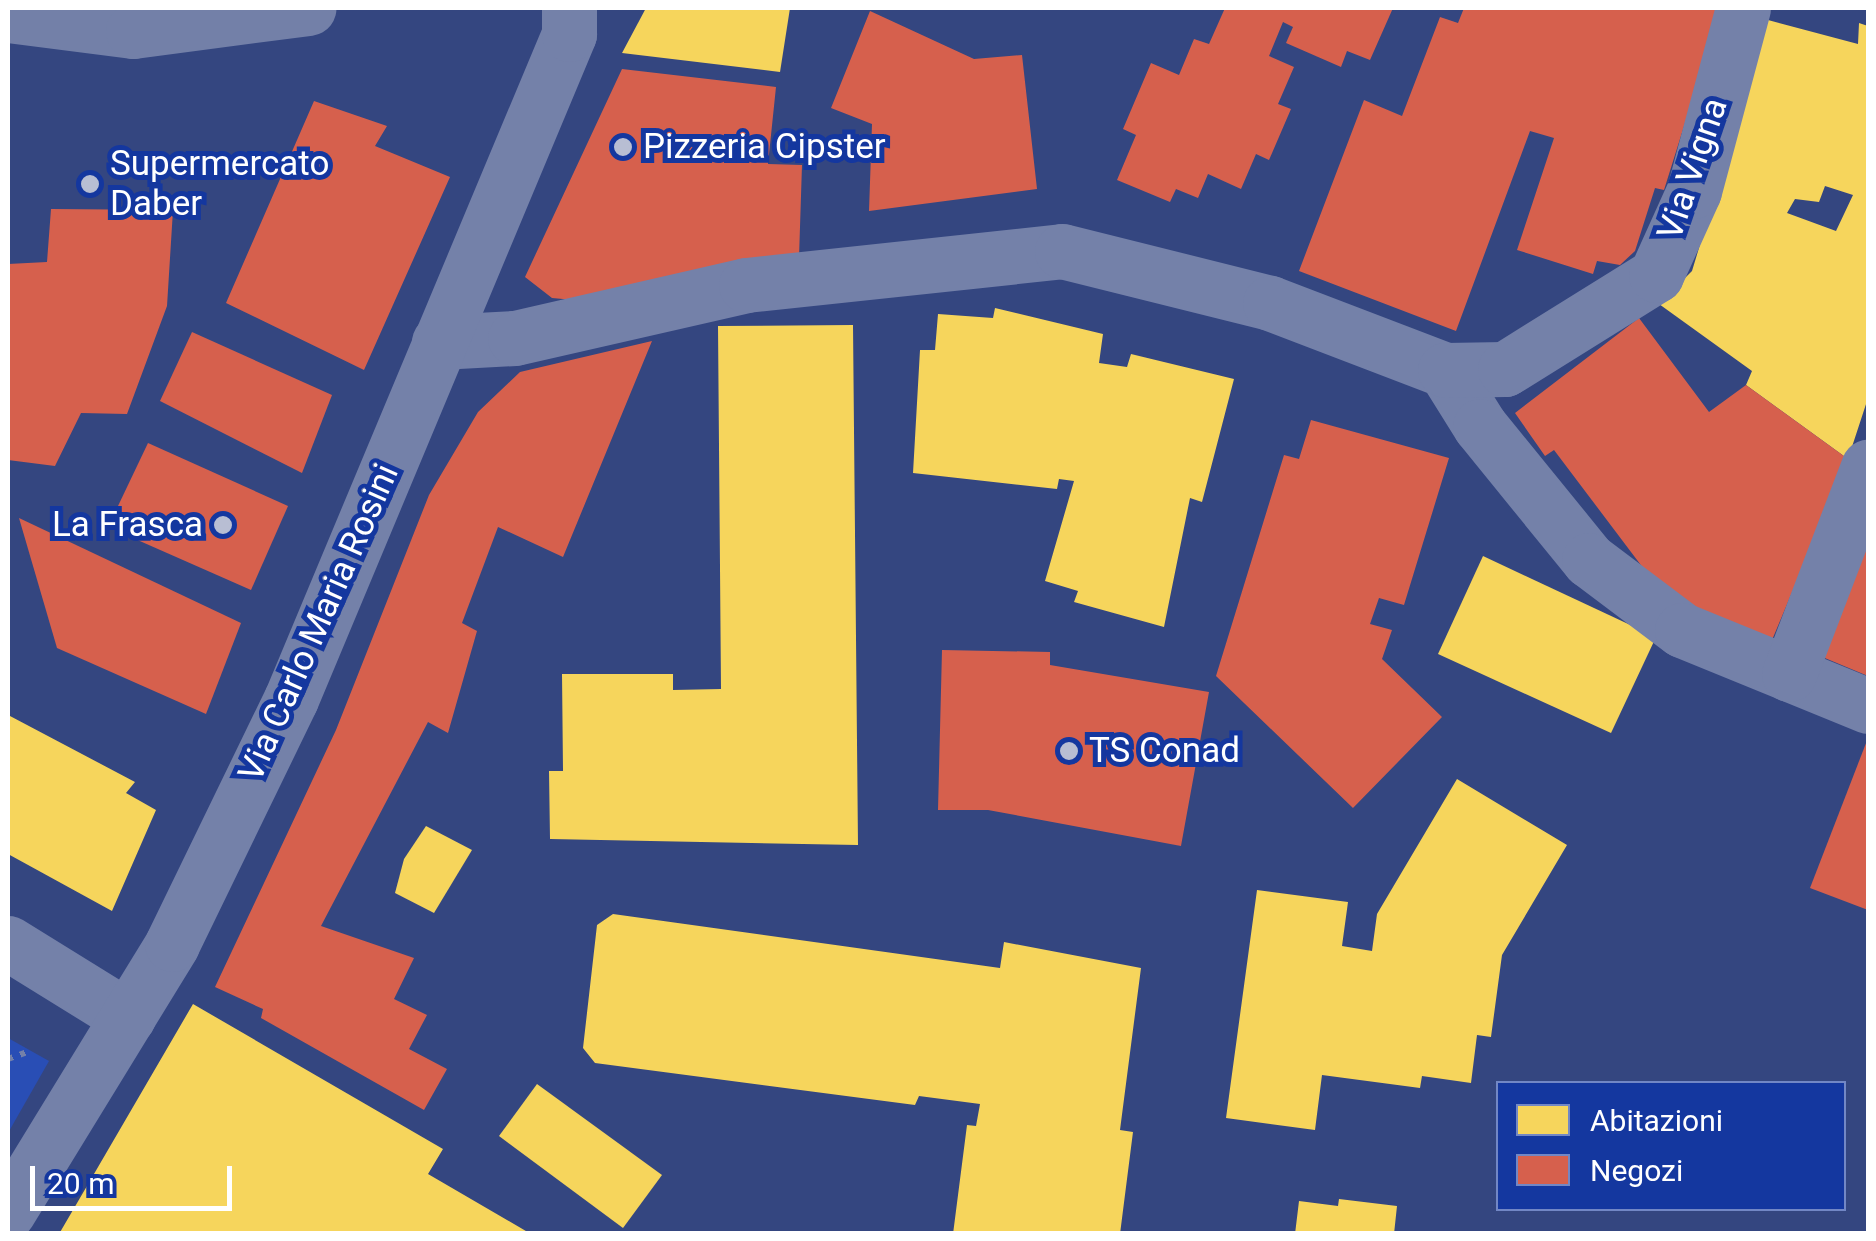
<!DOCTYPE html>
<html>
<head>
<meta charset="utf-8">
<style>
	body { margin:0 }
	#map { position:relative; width:1876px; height:1241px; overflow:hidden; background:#344680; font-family:Roboto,sans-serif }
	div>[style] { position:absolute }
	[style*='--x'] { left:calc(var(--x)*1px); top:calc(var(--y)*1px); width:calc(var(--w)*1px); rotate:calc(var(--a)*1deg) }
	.green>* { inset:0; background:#294eb5 }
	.homes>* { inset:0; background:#f6d55c }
	.shops>* { inset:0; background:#d6604d }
	.path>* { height:6px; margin-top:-3px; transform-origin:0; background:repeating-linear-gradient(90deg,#7481a9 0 5px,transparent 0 13px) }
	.minor>* { height:55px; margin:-27.5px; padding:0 27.5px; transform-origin:27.5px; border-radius:27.5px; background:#7481a9 }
	.major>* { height:55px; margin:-27.5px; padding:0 27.5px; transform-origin:27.5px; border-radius:27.5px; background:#7380a8 }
	.dots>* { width:28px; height:28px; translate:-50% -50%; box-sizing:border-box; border:5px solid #14379f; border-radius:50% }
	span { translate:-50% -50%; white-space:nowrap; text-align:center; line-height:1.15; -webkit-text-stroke:10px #14379f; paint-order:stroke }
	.poi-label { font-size:35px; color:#fff }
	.left { translate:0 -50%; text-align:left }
	.right { translate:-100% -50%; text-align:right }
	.street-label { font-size:35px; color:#fff }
	.frame { position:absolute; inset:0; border:10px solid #fff; pointer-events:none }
	.legend { position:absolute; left:1496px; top:1081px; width:350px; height:130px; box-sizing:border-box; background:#14379f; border:2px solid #7287c5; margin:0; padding:12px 18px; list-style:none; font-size:30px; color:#fff }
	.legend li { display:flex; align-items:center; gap:20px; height:50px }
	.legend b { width:50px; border:2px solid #7287c5 }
	.scale { position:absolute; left:30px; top:1166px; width:202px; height:45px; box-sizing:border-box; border:5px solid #fff; border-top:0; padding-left:12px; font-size:30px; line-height:35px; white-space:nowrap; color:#fff; -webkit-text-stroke:8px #14379f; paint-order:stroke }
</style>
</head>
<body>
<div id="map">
	<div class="green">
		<div style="clip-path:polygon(8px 1038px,49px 1061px,8px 1133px)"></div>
	</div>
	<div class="homes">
		<div style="clip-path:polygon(646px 8px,790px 8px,780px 72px,622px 53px)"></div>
		<div style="clip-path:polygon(evenodd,1768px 20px,1858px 44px,1859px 23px,1868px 26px,1868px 398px,1848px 459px,1746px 385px,1752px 371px,1659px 304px,1692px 271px,1768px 20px,1825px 186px,1853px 195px,1836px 231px,1787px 213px,1795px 199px,1819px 202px,1825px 186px)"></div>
		<div style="clip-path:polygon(995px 308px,1103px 334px,1099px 363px,1127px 367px,1131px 354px,1234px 379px,1202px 502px,1190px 498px,1164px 627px,1074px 602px,1078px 591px,1045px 581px,1074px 481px,1059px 479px,1057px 489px,913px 473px,920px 350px,935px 350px,938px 314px,993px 318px)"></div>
		<div style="clip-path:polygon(853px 325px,858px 845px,550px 839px,549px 771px,563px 771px,562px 674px,673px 674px,673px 690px,721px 689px,718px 326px)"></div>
		<div style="clip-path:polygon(1483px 556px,1656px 637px,1611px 733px,1438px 654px)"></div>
		<div style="clip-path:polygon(10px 716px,135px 782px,126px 793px,156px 810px,112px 911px,8px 854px)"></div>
		<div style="clip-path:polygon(1457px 779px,1567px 845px,1502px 955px,1491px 1037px,1477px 1035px,1471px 1083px,1422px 1076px,1420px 1088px,1322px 1075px,1315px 1130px,1226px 1118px,1257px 890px,1348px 902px,1342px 946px,1372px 951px,1377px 914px)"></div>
		<div style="clip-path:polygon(426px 826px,472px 850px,434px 913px,395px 893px,404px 859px)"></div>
		<div style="clip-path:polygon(613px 914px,1000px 968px,1004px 942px,1141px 968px,1120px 1130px,1133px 1132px,1120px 1234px,953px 1234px,967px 1125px,976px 1126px,980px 1104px,919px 1096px,915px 1105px,595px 1063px,583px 1048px,597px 925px)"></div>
		<div style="clip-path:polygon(193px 1004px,443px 1149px,428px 1174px,531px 1234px,59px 1234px)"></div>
		<div style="clip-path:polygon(537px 1084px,662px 1175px,623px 1228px,499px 1136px)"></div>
		<div style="clip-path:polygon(1339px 1199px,1397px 1206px,1394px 1234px,1295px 1234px,1299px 1201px,1338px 1206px)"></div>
	</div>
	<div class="shops">
		<div style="clip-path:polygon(1225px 8px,1393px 8px,1370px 60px,1347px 51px,1341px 67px,1286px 43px,1293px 27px,1283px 22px,1269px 56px,1294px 67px,1278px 104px,1291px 109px,1269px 160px,1256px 154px,1241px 189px,1208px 174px,1198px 198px,1176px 189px,1170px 202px,1117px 180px,1136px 135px,1123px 129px,1151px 63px,1179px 75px,1194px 39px,1209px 44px)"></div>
		<div style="clip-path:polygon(1464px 8px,1721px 8px,1664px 190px,1655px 188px,1635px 251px,1620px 265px,1597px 261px,1593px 274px,1517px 250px,1554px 138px,1530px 131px,1456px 331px,1299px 271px,1364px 100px,1402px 116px,1440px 17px,1458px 23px)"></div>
		<div style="clip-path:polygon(870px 11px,974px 59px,1022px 55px,1037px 189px,869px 211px,872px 124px,831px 108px)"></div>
		<div style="clip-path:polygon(622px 69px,776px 87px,768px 164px,802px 165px,799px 258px,574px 300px,552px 298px,525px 277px)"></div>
		<div style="clip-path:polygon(314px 101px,387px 126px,375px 146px,450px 177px,364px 370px,226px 303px)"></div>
		<div style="clip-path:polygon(51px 209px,173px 210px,167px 306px,127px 414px,81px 413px,55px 466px,8px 460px,8px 264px,47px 262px)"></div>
		<div style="clip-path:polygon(1639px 318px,1709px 412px,1746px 385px,1848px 459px,1772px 640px,1668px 601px,1554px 450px,1545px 456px,1515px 413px)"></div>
		<div style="clip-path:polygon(192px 332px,332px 395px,302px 473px,160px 401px)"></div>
		<div style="clip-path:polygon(652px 341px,563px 557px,498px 527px,462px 623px,477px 631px,448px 733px,428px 722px,321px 926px,414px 958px,394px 999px,427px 1015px,409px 1049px,447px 1069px,424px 1110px,261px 1018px,263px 1009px,215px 987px,336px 730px,429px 495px,478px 412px,520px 372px)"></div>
		<div style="clip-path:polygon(1311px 420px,1449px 458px,1404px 605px,1379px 598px,1370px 624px,1392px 630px,1382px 659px,1442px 717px,1353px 808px,1216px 676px,1284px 455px,1299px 459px)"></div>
		<div style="clip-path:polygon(148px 443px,288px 506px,251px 590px,108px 527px)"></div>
		<div style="clip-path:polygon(19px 518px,241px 623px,206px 714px,57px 648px)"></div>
		<div style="clip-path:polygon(1868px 538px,1868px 676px,1820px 656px)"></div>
		<div style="clip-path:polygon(942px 650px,1050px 652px,1050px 665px,1209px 692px,1181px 846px,988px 810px,938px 810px)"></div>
		<div style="clip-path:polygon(1868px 738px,1868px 910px,1810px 888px)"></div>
	</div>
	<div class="path">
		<div style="--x:8;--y:1059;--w:23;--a:-20"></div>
	</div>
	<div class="minor">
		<div style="--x:439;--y:342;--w:76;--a:-3"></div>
		<div style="--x:515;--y:338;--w:237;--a:-12.9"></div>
		<div style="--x:746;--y:285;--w:318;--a:-6.1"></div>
		<div style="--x:1062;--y:251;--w:214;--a:14"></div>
		<div style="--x:1270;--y:303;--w:187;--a:20.9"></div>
		<div style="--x:1445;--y:370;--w:66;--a:58"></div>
		<div style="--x:1480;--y:426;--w:173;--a:50.9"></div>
		<div style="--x:1589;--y:560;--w:116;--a:37"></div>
		<div style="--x:1682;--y:630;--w:201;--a:22.2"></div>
		<div style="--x:1445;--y:370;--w:60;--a:-1"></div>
		<div style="--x:1505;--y:369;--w:178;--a:-31.9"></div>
		<div style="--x:1656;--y:275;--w:92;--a:-65.7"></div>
		<div style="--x:1694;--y:191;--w:189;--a:-75"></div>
		<div style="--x:1789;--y:674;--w:222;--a:-69.1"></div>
		<div style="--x:8;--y:943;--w:141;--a:31.7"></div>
		<div style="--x:8;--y:1212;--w:314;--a:-58.5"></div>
		<div style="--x:172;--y:944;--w:272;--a:-64.1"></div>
		<div style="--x:291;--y:699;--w:721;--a:-67.31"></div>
		<div style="--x:569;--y:34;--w:26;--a:-90"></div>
	</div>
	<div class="major">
		<div style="--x:8;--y:15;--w:126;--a:7.3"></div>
		<div style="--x:133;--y:31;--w:177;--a:-7.5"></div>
	</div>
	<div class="dots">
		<div style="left:623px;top:147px;background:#b8bed3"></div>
		<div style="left:90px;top:184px;background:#b8bed3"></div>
		<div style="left:223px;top:525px;background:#b8bed3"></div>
		<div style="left:1069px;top:751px;background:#b8bed3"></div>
	</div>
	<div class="poi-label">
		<span class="left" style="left:643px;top:147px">Pizzeria Cipster</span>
		<span class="left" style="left:110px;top:184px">Supermercato<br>Daber</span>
		<span class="right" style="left:203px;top:525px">La Frasca</span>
		<span class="left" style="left:1089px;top:751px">TS Conad</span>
	</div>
	<div class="street-label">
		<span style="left:1693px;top:169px;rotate:-71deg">Via Vigna</span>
		<span style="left:319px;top:623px;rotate:-66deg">Via Carlo Maria Rosini</span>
	</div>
	<div class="frame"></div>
	<ul class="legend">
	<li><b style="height:28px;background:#f6d55c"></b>Abitazioni</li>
	<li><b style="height:28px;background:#d6604d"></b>Negozi</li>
	</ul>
	<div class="scale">20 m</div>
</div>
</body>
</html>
